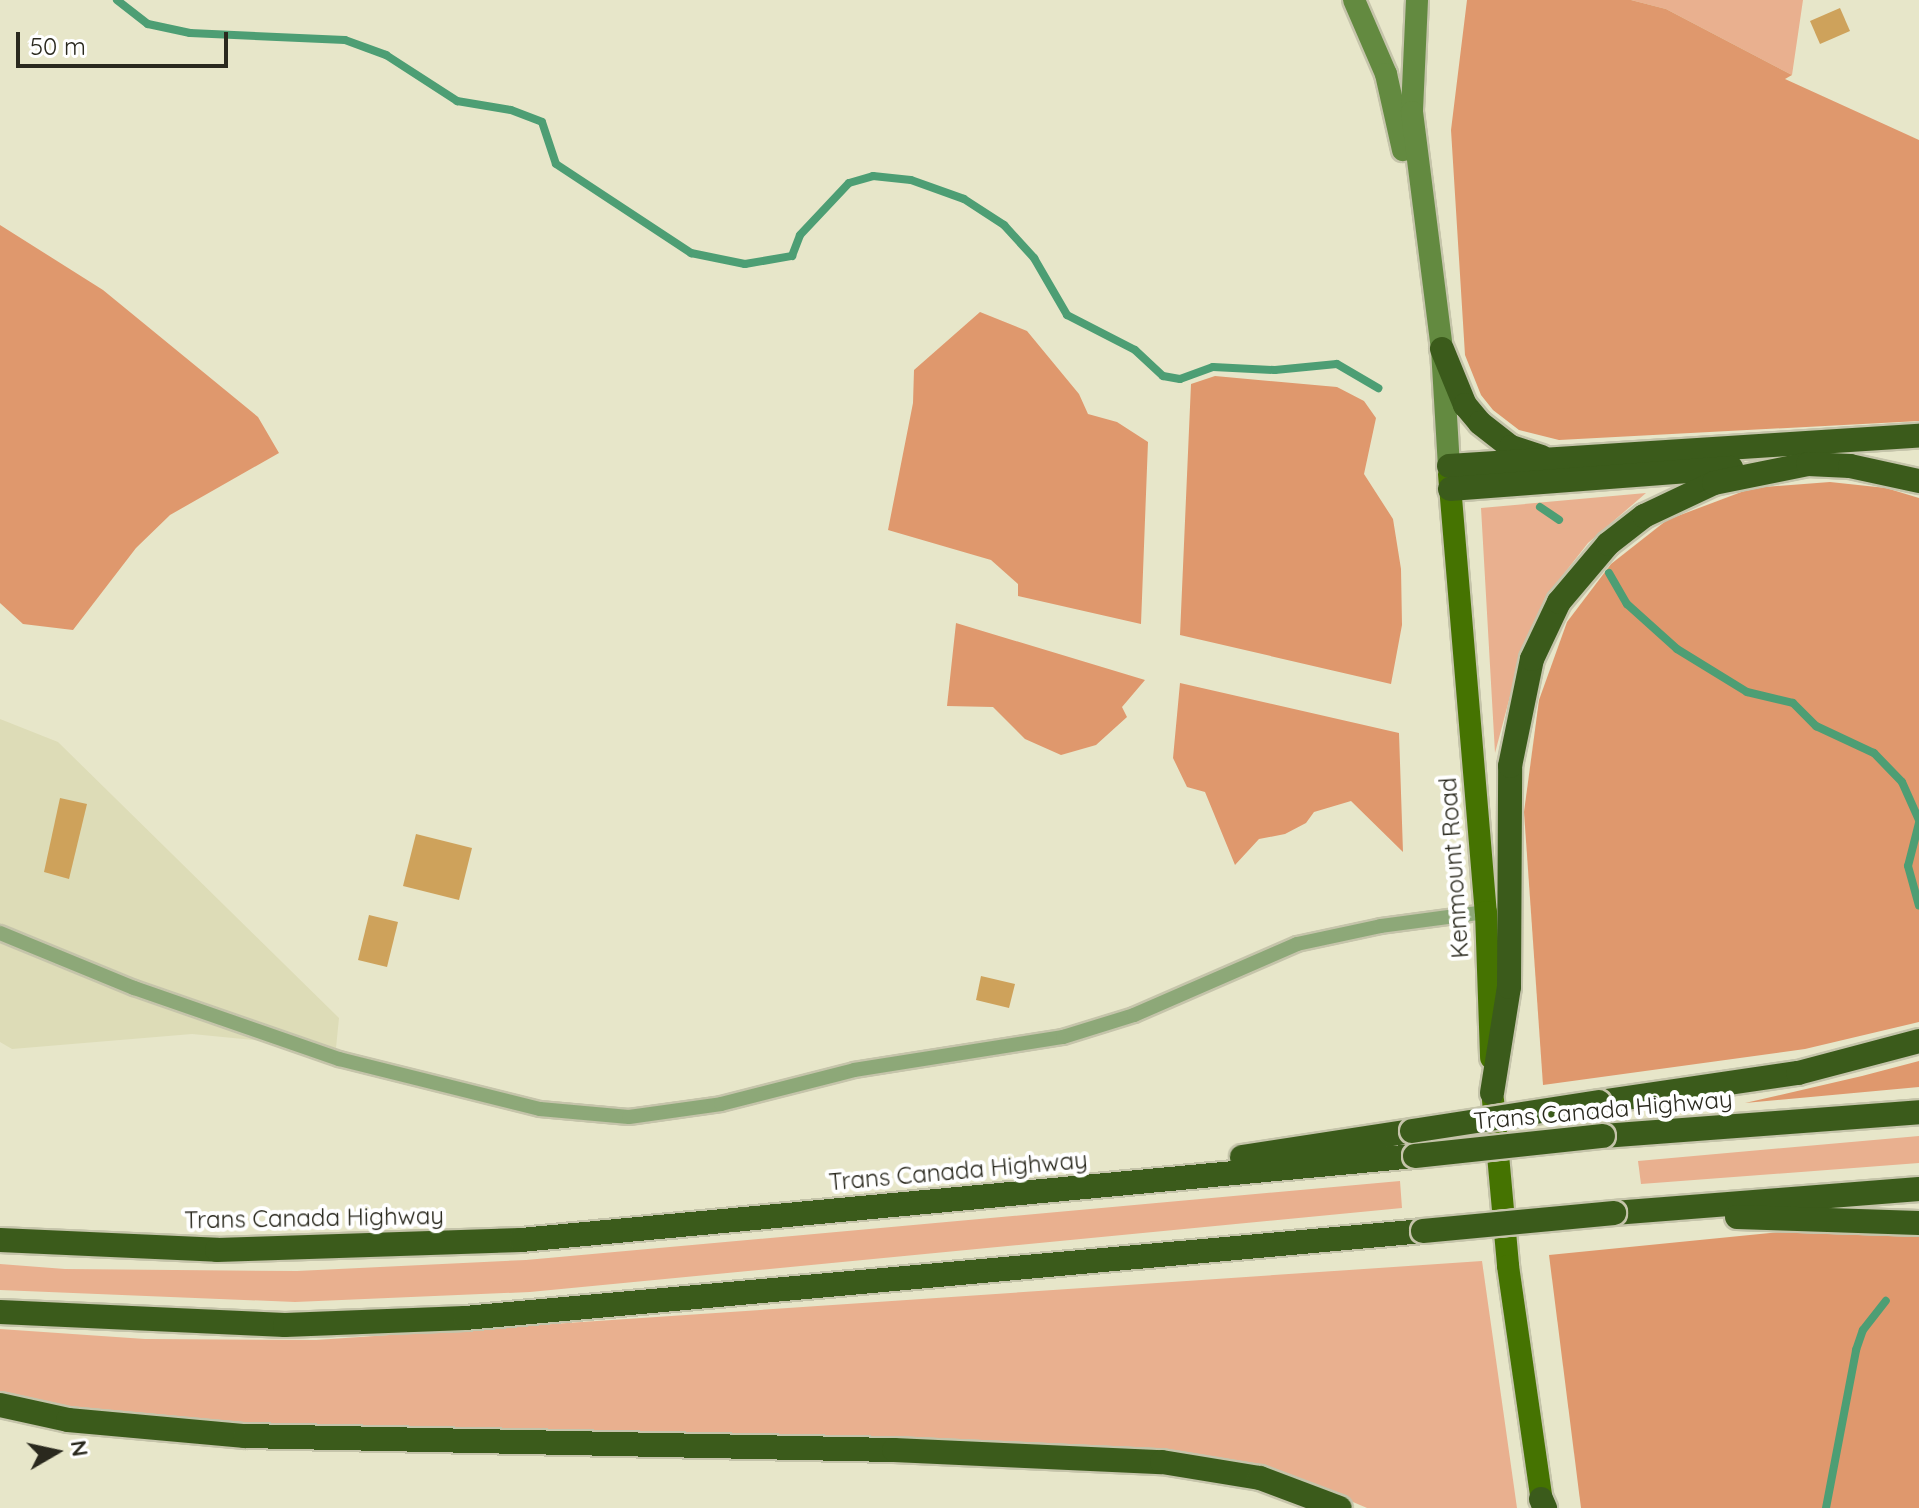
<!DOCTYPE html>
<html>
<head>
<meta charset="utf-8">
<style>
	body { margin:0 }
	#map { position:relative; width:1919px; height:1508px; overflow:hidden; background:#e7e6c9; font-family:Quicksand,sans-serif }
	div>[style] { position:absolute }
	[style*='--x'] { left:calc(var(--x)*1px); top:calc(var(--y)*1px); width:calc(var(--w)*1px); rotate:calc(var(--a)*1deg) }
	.built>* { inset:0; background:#dddcb7 }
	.green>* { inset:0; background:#e9b08f }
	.forest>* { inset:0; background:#df986d }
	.stream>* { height:8px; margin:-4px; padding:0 4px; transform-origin:4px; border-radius:4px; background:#4d9e74 }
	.building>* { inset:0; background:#cea25b }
	.roads { filter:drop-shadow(2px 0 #c5c4aa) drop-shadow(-2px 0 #c5c4aa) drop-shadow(0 2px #c5c4aa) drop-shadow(0 -2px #c5c4aa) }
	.service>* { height:14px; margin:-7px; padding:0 7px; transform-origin:7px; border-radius:7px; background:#8da878 }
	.secondary>* { height:22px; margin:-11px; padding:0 11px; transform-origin:11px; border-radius:11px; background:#638a40 }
	.primary>* { height:22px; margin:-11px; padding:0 11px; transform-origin:11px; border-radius:11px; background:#457301 }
	.motorway>* { height:24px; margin:-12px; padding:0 12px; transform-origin:12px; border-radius:12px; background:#3b5b1b }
	.bridges { filter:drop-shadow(2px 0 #c5c4aa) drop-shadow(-2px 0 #c5c4aa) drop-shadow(0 2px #c5c4aa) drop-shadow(0 -2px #c5c4aa) }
	.motorway-bridge>* { height:24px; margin:-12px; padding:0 12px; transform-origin:12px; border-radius:12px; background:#3b5b1b }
	span { translate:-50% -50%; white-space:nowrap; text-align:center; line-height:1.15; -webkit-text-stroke:8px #fff; paint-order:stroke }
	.street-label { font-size:24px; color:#2a291e }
	.north { position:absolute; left:16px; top:1412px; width:80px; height:80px; -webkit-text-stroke:6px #fff; paint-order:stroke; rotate:81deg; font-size:22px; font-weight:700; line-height:32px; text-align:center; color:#2a291e }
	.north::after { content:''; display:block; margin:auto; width:28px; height:36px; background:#2a291e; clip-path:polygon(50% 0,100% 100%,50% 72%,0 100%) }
	.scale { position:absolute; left:16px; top:32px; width:212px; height:36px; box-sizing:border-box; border:4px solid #2a291e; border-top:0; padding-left:10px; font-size:24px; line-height:28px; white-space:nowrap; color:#2a291e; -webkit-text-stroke:6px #fff; paint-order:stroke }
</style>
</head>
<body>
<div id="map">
	<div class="built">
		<div style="clip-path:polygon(0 719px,58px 742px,339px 1018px,336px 1048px,192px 1034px,12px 1049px,0 1042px)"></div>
	</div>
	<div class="green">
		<div style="clip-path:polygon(1631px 0,1803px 0,1792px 75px,1666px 9px)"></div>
		<div style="clip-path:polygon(1646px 493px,1588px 543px,1545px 598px,1522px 651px,1495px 753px,1481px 508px)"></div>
		<div style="clip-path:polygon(1919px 1136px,1919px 1163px,1641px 1184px,1638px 1161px)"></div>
		<div style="clip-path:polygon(1400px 1181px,1402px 1208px,530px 1292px,295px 1302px,0 1290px,0 1264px,65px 1269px,297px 1271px,526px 1260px)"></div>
		<div style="clip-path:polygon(1482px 1261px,1517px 1508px,1367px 1508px,1290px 1475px,1191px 1454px,263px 1427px,81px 1411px,0 1394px,0 1329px,145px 1339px,316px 1340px)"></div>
	</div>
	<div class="forest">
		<div style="clip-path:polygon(1467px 0,1631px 0,1666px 9px,1792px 75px,1785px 79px,1919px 140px,1919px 421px,1559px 440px,1519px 430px,1493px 410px,1481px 395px,1465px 355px,1451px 130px)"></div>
		<div style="clip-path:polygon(0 225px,103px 290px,258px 417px,279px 453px,170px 515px,136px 548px,73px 630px,23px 624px,0 603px)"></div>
		<div style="clip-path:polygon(980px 312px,1027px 331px,1079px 394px,1088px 414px,1117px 422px,1148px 442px,1141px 624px,1018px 596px,1018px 584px,991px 560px,888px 530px,913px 403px,914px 370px)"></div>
		<div style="clip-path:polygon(1215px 376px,1337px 387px,1364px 401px,1376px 418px,1364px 474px,1393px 519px,1401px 569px,1402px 625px,1391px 684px,1180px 635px,1191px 384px)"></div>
		<div style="clip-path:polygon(1830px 482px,1886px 488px,1919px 498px,1919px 1022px,1805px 1049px,1543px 1085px,1524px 812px,1539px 700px,1567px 622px,1611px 564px,1667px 520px,1752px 488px)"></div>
		<div style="clip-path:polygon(956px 623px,1145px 680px,1122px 707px,1127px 717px,1096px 745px,1061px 755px,1025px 739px,993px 707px,947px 706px)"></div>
		<div style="clip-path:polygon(1180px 683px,1399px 733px,1403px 852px,1351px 801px,1314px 812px,1306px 823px,1285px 834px,1259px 839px,1235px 865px,1205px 792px,1187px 787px,1173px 758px)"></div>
		<div style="clip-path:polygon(1919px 1061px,1919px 1087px,1745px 1103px,1862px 1076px)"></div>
		<div style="clip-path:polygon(1780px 1232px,1919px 1234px,1919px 1508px,1581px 1508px,1549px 1255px)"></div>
	</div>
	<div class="stream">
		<div style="--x:117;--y:0;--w:39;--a:38"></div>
		<div style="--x:148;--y:24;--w:43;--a:12.1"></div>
		<div style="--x:190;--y:33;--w:155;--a:2.6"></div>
		<div style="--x:345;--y:40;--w:44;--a:20.1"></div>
		<div style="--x:386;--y:55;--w:85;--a:32.9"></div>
		<div style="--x:457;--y:101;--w:55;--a:9.5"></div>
		<div style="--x:511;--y:110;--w:33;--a:21"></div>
		<div style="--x:542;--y:122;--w:44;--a:71.6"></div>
		<div style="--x:556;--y:164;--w:162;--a:33.4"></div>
		<div style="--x:691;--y:253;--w:55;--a:11.5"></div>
		<div style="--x:745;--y:264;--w:48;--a:-9.7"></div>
		<div style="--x:792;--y:256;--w:22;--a:-69"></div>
		<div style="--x:800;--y:235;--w:71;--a:-46.7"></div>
		<div style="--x:849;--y:183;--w:25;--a:-16"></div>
		<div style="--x:873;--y:176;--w:38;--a:6"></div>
		<div style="--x:911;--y:180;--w:56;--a:19.7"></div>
		<div style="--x:964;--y:199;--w:48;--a:33"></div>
		<div style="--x:1004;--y:225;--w:45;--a:47.7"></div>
		<div style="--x:1034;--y:258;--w:66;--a:59.9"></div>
		<div style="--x:1067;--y:315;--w:76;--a:27.2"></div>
		<div style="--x:1135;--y:350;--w:38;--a:43"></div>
		<div style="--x:1163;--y:376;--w:17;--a:10"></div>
		<div style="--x:1180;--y:379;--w:35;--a:-20"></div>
		<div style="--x:1213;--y:367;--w:62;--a:2.8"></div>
		<div style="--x:1275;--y:370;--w:62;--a:-5.5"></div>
		<div style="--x:1337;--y:364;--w:48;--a:30.3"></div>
		<div style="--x:1540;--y:507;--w:23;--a:34"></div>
		<div style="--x:1609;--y:573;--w:36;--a:60"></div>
		<div style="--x:1627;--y:604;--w:67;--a:42"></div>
		<div style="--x:1677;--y:649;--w:82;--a:31.6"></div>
		<div style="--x:1747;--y:692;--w:47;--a:13.4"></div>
		<div style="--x:1793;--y:703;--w:33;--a:45"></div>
		<div style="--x:1816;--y:726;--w:64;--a:25"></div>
		<div style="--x:1874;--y:753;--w:40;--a:46"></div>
		<div style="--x:1902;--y:782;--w:42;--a:65.9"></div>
		<div style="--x:1919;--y:823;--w:44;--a:104.3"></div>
		<div style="--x:1908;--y:866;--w:41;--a:74.6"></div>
		<div style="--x:1826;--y:1508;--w:161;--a:-79.2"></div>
		<div style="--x:1856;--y:1350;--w:21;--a:-71"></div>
		<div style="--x:1863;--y:1330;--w:37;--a:-52"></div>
	</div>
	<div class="building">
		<div style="clip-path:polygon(1840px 8px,1850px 31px,1820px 44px,1810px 21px)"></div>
		<div style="clip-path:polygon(60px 798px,87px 804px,69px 879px,44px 872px)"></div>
		<div style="clip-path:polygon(416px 834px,472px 848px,459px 900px,403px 886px)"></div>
		<div style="clip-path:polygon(369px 915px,398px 922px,387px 967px,358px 960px)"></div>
		<div style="clip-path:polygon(981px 976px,1015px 984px,1009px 1008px,976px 1000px)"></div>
	</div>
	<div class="roads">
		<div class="service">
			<div style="--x:0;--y:933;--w:145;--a:22.3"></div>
			<div style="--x:134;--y:988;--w:217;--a:19.1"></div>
			<div style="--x:339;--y:1059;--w:207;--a:14"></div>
			<div style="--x:540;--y:1109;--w:89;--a:5.1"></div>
			<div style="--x:629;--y:1117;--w:93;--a:-8"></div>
			<div style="--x:721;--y:1104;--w:137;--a:-14.3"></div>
			<div style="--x:854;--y:1070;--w:212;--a:-9"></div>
			<div style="--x:1063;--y:1037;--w:74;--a:-17.2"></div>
			<div style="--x:1134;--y:1015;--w:178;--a:-23.5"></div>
			<div style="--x:1297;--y:944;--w:86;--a:-12.1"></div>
			<div style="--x:1381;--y:926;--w:106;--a:-7.6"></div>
		</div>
		<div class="secondary">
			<div style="--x:1354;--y:0;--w:81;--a:66.6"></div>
			<div style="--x:1386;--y:74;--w:78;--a:77.4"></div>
			<div style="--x:1417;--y:0;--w:112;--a:92.6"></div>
			<div style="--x:1412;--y:112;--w:239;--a:82.8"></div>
			<div style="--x:1442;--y:349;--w:117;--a:86.6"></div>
		</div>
		<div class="primary">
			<div style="--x:1449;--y:474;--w:440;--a:85.2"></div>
			<div style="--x:1486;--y:912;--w:146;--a:88"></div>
			<div style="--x:1493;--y:1100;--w:167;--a:84.8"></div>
			<div style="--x:1508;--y:1266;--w:245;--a:81.8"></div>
		</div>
		<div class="motorway">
			<div style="--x:1442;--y:349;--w:61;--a:67.7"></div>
			<div style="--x:1465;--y:405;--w:23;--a:50"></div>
			<div style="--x:1480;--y:423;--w:39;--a:38"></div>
			<div style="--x:1511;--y:447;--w:32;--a:18"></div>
			<div style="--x:1449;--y:466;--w:471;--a:-3.7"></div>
			<div style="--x:1450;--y:489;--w:282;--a:-4.3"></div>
			<div style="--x:1492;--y:1093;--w:107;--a:-80.9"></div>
			<div style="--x:1509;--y:987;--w:221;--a:-89.7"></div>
			<div style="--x:1510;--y:766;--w:109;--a:-78.4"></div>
			<div style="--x:1532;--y:659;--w:63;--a:-64.7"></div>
			<div style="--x:1559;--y:602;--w:76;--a:-49.8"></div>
			<div style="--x:1608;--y:544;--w:46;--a:-37.9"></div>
			<div style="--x:1644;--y:516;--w:77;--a:-25.2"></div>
			<div style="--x:1714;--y:483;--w:96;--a:-11.4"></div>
			<div style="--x:1808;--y:464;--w:42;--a:2.7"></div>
			<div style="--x:1850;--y:466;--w:71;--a:12.3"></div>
			<div style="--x:1599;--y:1102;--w:201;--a:-8.3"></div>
			<div style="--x:1798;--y:1073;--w:125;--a:-14.8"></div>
			<div style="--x:1603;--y:1136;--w:317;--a:-4.3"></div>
			<div style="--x:1242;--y:1157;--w:172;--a:-8.7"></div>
			<div style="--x:1614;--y:1213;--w:306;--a:-4.5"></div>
			<div style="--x:1737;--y:1217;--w:182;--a:1.9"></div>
			<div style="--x:0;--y:1240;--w:217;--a:2.6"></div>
			<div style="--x:217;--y:1250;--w:304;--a:-1.9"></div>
			<div style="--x:521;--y:1240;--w:898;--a:-5.37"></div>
			<div style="--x:0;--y:1312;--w:285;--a:2.6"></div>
			<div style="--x:285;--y:1325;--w:180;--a:-2.2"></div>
			<div style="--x:465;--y:1318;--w:962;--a:-5.19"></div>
			<div style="--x:0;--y:1405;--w:70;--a:12.4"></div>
			<div style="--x:68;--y:1420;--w:178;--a:5.2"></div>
			<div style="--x:245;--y:1436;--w:649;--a:1.24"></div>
			<div style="--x:894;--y:1450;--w:268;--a:2.6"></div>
			<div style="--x:1162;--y:1462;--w:99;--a:9.3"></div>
			<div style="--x:1260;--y:1478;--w:85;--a:20.6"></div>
			<div style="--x:1541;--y:1499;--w:10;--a:66"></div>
		</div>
	</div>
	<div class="bridges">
		<div class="motorway-bridge">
			<div style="--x:1412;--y:1131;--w:189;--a:-8.8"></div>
			<div style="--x:1415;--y:1156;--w:189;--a:-6.1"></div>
			<div style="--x:1423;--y:1231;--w:192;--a:-5.4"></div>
		</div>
	</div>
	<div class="street-label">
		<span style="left:1454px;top:868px;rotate:-94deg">Kenmount Road</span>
		<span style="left:1603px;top:1110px;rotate:-5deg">Trans Canada Highway</span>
		<span style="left:958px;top:1171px;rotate:-5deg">Trans Canada Highway</span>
		<span style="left:314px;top:1218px;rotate:-1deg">Trans Canada Highway</span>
	</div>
	<div class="north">N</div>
	<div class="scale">50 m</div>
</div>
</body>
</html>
